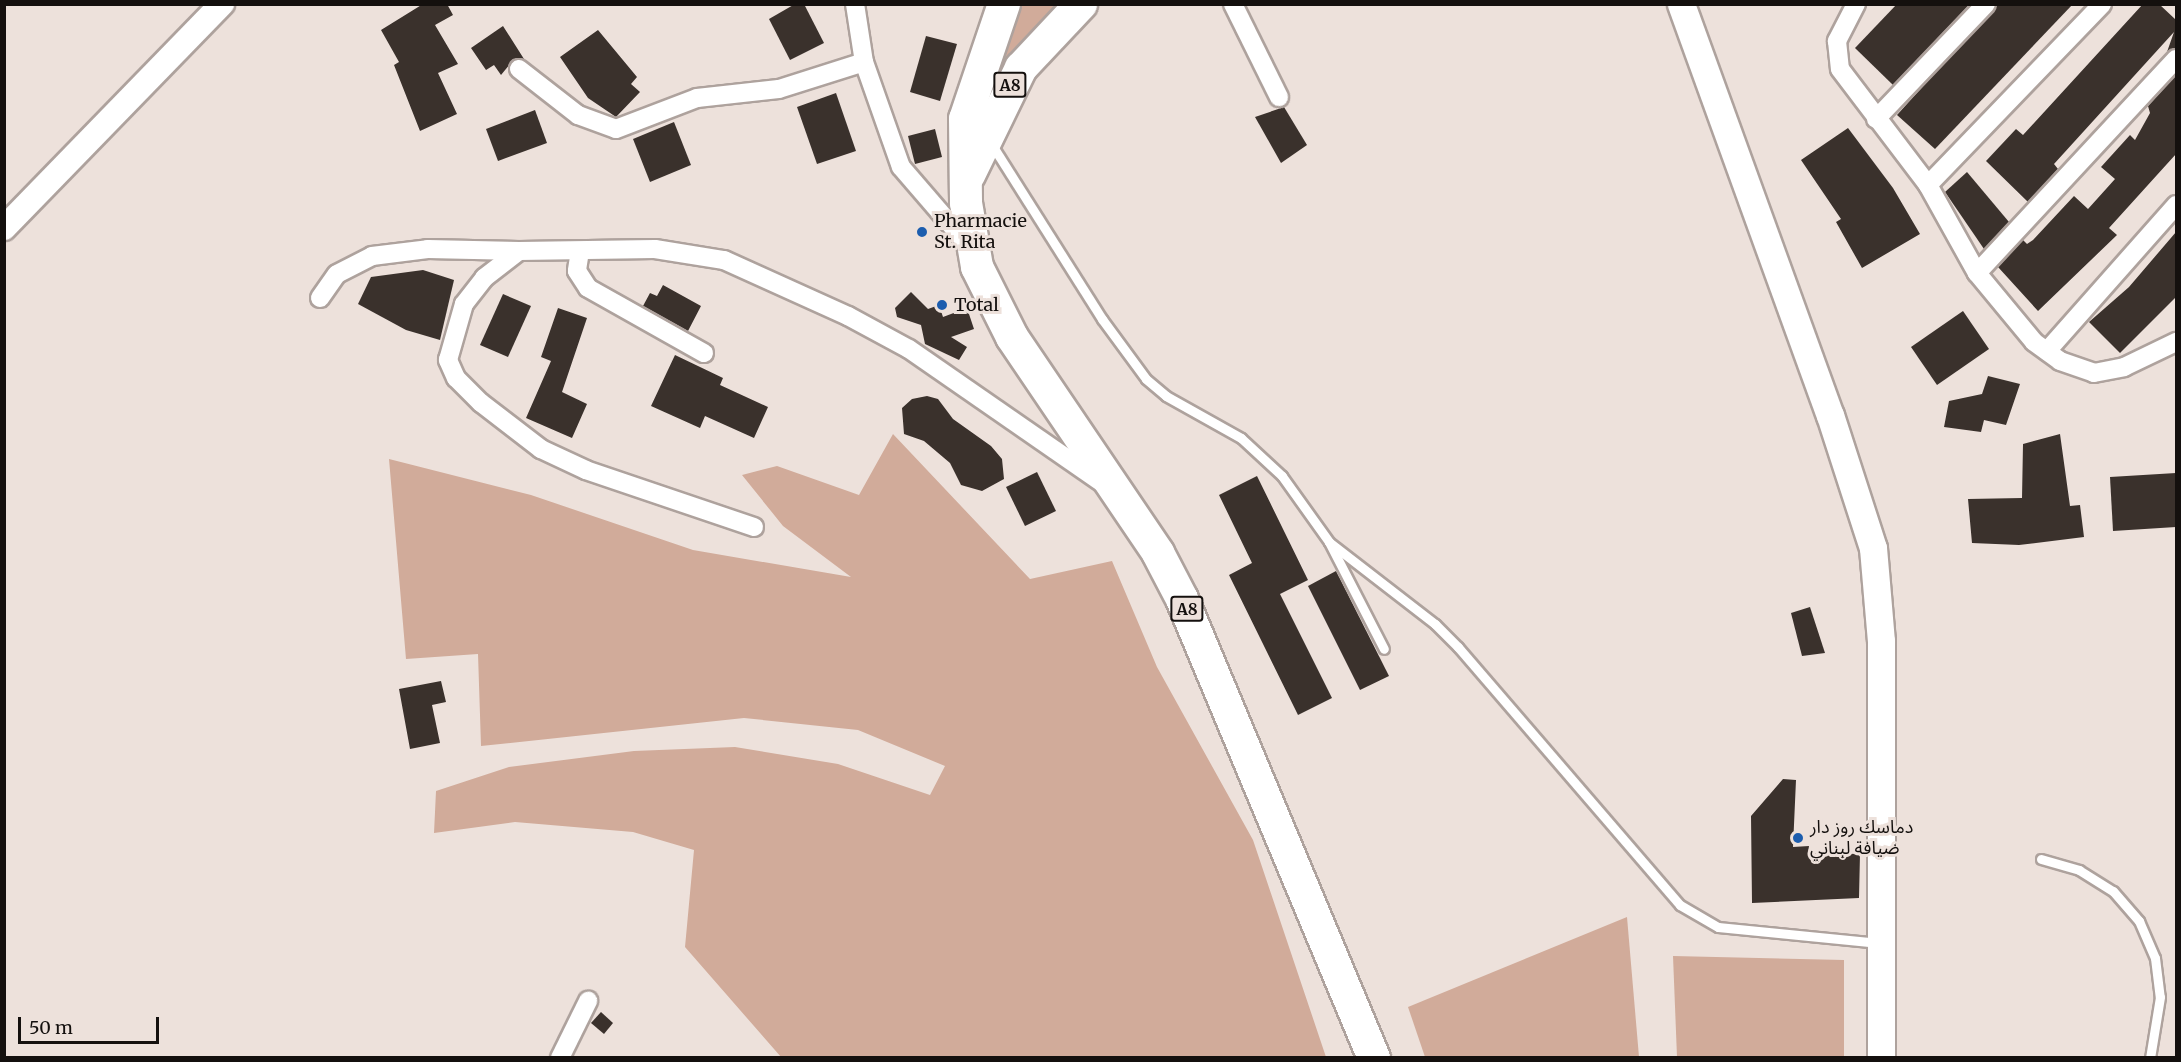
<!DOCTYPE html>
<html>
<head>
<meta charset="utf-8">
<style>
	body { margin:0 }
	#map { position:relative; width:2181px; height:1062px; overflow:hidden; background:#ede1db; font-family:Merriweather,"Noto Sans Arabic",serif }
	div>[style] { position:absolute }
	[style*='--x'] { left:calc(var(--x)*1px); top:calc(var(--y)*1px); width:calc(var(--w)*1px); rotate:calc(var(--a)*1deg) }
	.green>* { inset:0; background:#d1ab9a }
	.building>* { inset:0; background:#3a312c }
	.roads { filter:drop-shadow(2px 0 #aea29d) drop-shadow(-2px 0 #aea29d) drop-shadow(0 2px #aea29d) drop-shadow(0 -2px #aea29d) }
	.service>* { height:9px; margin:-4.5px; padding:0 4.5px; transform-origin:4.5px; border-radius:4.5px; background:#fff }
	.minor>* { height:18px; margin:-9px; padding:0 9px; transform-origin:9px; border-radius:9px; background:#fff }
	.tertiary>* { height:24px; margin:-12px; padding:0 12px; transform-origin:12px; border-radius:12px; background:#fff }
	.secondary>* { height:27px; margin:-13.5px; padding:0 13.5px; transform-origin:13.5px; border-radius:13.5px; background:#fff }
	.trunk>* { height:32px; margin:-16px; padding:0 16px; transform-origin:16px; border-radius:16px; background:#fff }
	.dots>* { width:16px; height:16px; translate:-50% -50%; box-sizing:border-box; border:3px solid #ede1db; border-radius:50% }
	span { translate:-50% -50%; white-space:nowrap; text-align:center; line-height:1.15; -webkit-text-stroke:6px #ede1db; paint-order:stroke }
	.shield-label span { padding:2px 4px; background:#ede1db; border:2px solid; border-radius:4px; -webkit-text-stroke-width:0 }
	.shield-label { font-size:16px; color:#14100e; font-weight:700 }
	.poi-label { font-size:18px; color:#14100e }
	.left { translate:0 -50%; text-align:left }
	.frame { position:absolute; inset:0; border:6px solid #14100e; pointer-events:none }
	.scale { position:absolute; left:18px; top:1017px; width:141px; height:27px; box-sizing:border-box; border:3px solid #14100e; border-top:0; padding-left:8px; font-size:18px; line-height:21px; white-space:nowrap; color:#14100e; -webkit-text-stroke:4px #ede1db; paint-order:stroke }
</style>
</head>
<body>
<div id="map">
	<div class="green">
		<div style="clip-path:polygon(1063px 4px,995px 94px,975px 120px,1019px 5px)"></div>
		<div style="clip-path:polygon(893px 434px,1030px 579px,1112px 561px,1157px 667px,1253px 840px,1326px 1057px,781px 1057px,685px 947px,694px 850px,633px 832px,515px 822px,434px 833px,436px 791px,509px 767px,634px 751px,735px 747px,838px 764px,930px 795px,945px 766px,858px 730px,744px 718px,481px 746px,478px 654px,406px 659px,389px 459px,531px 495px,693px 550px,851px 577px,783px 526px,742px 475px,777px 466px,859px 495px)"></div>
		<div style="clip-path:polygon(1627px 917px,1639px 1057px,1425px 1057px,1408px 1007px)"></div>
		<div style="clip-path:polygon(1673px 956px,1844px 960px,1844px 1057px,1677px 1057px)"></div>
	</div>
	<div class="building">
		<div style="clip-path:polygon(423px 4px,447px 4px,453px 15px,435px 25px,458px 64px,438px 73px,457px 114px,420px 131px,394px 65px,399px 62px,381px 30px)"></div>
		<div style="clip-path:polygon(795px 4px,804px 4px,824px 43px,790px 60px,769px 19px)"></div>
		<div style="clip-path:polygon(1897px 4px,1970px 4px,1893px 85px,1855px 48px)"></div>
		<div style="clip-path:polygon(1997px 4px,2073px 4px,1935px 149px,1897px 115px)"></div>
		<div style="clip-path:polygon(2143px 4px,2159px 4px,2176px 20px,2176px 48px,2167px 52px,2174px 32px,2054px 164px,2058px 169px,2028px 202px,1986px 161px,2016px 129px,2023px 135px)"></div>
		<div style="clip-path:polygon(503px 26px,524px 59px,514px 59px,501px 75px,494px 65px,486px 70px,471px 48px)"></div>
		<div style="clip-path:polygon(598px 30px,637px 77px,631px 84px,640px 92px,616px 117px,588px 98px,560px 57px)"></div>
		<div style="clip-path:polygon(926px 36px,957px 44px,940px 101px,910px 92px)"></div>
		<div style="clip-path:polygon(2176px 75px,2176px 154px,2109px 228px,2117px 235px,2038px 311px,1998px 267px,2023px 240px,2027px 244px,2033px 240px,2074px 196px,2088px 209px,2115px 179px,2101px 167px,2130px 135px,2135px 140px,2150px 113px,2148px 106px)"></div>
		<div style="clip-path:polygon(836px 93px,856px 151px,817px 164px,797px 107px)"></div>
		<div style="clip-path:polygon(1284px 107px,1307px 145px,1281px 163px,1255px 117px)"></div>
		<div style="clip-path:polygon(535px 110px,547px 143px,498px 161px,486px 129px)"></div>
		<div style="clip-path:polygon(674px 122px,691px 165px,650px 182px,633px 139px)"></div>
		<div style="clip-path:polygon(1848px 128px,1893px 188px,1920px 234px,1862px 268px,1836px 222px,1841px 219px,1801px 160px)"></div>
		<div style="clip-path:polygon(935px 129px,942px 157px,915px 164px,908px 136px)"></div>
		<div style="clip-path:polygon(1967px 172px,2009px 222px,1984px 249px,1945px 192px)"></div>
		<div style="clip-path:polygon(2176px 232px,2176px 297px,2120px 353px,2089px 322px,2129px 287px)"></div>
		<div style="clip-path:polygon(423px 270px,454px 280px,440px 340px,406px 330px,358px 304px,371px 277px)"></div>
		<div style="clip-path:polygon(663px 285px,701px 306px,688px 331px,643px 306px,650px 293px,657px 296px)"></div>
		<div style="clip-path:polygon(911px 292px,928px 309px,939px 305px,943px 317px,967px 308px,974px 329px,951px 337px,967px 347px,959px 360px,925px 344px,921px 325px,897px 317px,895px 308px)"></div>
		<div style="clip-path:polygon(503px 294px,531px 306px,508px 357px,480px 345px)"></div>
		<div style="clip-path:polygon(558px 308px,587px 318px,562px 392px,587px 404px,572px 438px,526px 418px,551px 361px,541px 357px)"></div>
		<div style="clip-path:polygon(1963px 311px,1989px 349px,1937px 385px,1911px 347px)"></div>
		<div style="clip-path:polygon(675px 355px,723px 378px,720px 385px,768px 407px,754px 438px,705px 416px,700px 428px,651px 406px)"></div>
		<div style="clip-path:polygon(1988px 376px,2020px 384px,2006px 425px,1984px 420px,1981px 432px,1944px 427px,1949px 401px,1982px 394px)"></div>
		<div style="clip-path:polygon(927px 396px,938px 399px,953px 419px,991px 446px,1002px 459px,1004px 479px,982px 491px,961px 485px,950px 463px,924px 441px,904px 434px,902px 408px,912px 399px)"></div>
		<div style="clip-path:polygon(2060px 434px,2070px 506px,2080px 505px,2084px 537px,2019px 545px,1972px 543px,1968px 499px,2022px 498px,2023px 444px)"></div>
		<div style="clip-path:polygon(1037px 472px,1056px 511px,1025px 526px,1006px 487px)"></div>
		<div style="clip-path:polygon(2176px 473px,2176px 527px,2113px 531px,2110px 477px)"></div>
		<div style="clip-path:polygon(1257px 476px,1308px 580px,1280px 594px,1332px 698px,1298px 715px,1229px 575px,1252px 563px,1219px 495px)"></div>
		<div style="clip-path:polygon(1336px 571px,1389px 676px,1360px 690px,1308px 586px)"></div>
		<div style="clip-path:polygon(1810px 607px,1825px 653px,1802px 656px,1791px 613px)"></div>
		<div style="clip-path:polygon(441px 681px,446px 702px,432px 705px,440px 743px,410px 749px,399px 689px)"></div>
		<div style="clip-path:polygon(1783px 779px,1796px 780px,1793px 847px,1809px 846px,1808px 853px,1860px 854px,1859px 898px,1752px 903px,1751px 816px)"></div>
		<div style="clip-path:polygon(601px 1012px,613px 1023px,604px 1034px,591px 1023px)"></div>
	</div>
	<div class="roads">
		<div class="service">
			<div style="--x:992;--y:145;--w:206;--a:57.7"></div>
			<div style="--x:1102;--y:319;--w:74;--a:53.7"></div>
			<div style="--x:1146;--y:379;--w:26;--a:40"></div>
			<div style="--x:1166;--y:396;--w:86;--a:29.2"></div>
			<div style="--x:1241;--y:438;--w:56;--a:42.8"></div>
			<div style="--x:1282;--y:476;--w:81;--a:54.5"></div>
			<div style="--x:1329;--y:542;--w:120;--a:62.8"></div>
			<div style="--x:1329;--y:542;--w:134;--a:37.7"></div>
			<div style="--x:1435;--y:624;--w:33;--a:45"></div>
			<div style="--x:1458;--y:647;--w:340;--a:49.3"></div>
			<div style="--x:1680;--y:905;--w:44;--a:30.1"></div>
			<div style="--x:1718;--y:927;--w:162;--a:5.7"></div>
			<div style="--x:2041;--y:859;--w:40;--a:16"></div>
			<div style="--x:2079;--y:870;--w:40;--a:32"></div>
			<div style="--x:2113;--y:891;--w:40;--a:49"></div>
			<div style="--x:2139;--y:921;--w:40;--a:66.6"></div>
			<div style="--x:2155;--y:958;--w:39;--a:83"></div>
			<div style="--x:2160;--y:997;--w:62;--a:99.3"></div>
		</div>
		<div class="minor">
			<div style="--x:855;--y:4;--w:59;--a:81.2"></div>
			<div style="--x:864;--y:62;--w:111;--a:70.6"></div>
			<div style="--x:901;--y:167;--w:107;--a:49.2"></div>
			<div style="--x:1233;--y:4;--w:104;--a:63.7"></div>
			<div style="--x:1856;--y:4;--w:42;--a:117.2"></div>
			<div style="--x:1837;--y:41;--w:28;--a:84"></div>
			<div style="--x:1840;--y:69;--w:146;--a:52.8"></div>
			<div style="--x:1928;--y:185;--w:101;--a:60.9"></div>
			<div style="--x:1977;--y:273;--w:89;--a:50.4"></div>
			<div style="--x:2034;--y:342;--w:32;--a:36"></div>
			<div style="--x:2060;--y:361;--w:36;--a:19"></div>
			<div style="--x:2094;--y:373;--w:31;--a:-11"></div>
			<div style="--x:2124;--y:367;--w:58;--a:-25.7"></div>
			<div style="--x:519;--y:69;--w:75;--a:37.9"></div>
			<div style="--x:578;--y:115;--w:40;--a:20.2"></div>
			<div style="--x:616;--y:129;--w:87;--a:-20.9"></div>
			<div style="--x:697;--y:98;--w:82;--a:-6.3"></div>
			<div style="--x:779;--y:89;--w:89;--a:-17.6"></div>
			<div style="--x:1876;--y:119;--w:159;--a:-46.3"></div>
			<div style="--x:1928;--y:185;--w:251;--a:-46.1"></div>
			<div style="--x:580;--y:251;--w:20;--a:99"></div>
			<div style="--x:577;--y:271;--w:20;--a:57"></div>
			<div style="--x:588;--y:288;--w:133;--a:29.3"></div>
			<div style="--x:1977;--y:273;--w:292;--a:-47.1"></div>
			<div style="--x:320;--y:298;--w:29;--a:-55"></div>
			<div style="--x:337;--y:274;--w:39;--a:-27"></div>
			<div style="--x:372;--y:256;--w:56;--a:-7.1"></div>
			<div style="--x:428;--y:249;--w:91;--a:1.3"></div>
			<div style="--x:2047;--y:351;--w:195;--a:-48.5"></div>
			<div style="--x:754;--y:527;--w:177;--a:-161.3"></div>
			<div style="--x:586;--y:470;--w:50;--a:-155"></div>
			<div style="--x:541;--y:449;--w:76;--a:-142.5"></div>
			<div style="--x:481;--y:403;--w:35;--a:-135"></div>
			<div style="--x:456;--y:378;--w:20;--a:-114"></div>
			<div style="--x:448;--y:360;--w:58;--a:-74.1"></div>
			<div style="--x:464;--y:304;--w:33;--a:-52"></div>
			<div style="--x:484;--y:278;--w:44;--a:-37.6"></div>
			<div style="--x:519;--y:251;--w:136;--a:-0.8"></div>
			<div style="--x:655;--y:249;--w:70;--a:9.1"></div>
			<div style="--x:724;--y:260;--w:136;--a:24.3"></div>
			<div style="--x:848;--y:316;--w:69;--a:28.4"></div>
			<div style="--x:909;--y:349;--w:234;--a:34.7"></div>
			<div style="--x:560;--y:1058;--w:64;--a:-63.8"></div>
		</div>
		<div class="tertiary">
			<div style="--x:4;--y:228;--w:313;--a:-45.8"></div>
		</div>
		<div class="secondary">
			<div style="--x:1681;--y:4;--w:437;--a:70.1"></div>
			<div style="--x:1830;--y:415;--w:140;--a:72.1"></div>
			<div style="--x:1873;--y:548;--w:93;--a:85.1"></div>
			<div style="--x:1881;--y:641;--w:417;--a:90"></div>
		</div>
		<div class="trunk">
			<div style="--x:1004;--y:4;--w:121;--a:108.7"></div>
			<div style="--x:965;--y:119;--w:84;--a:89.3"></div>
			<div style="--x:966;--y:203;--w:65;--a:80.2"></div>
			<div style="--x:977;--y:267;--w:78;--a:63.4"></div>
			<div style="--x:1012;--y:337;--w:261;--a:55.9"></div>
			<div style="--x:1158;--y:553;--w:52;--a:62.4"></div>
			<div style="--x:1182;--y:599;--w:498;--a:67.3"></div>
			<div style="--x:969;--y:175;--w:119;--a:-64.1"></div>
			<div style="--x:1021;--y:68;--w:88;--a:-46.8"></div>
		</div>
	</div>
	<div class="dots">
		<div style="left:922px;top:232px;background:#1c5dae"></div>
		<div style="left:942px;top:305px;background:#1c5dae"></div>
		<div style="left:1798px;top:838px;background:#1c5dae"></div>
	</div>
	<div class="shield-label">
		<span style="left:1010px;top:85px">A8</span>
		<span style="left:1187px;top:609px">A8</span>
	</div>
	<div class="poi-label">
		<span class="left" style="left:934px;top:232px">Pharmacie<br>St. Rita</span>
		<span class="left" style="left:954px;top:305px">Total</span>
		<span class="left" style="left:1810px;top:838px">دماسك روز دار<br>ضيافة لبناني</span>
	</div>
	<div class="frame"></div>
	<div class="scale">50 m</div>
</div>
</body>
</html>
